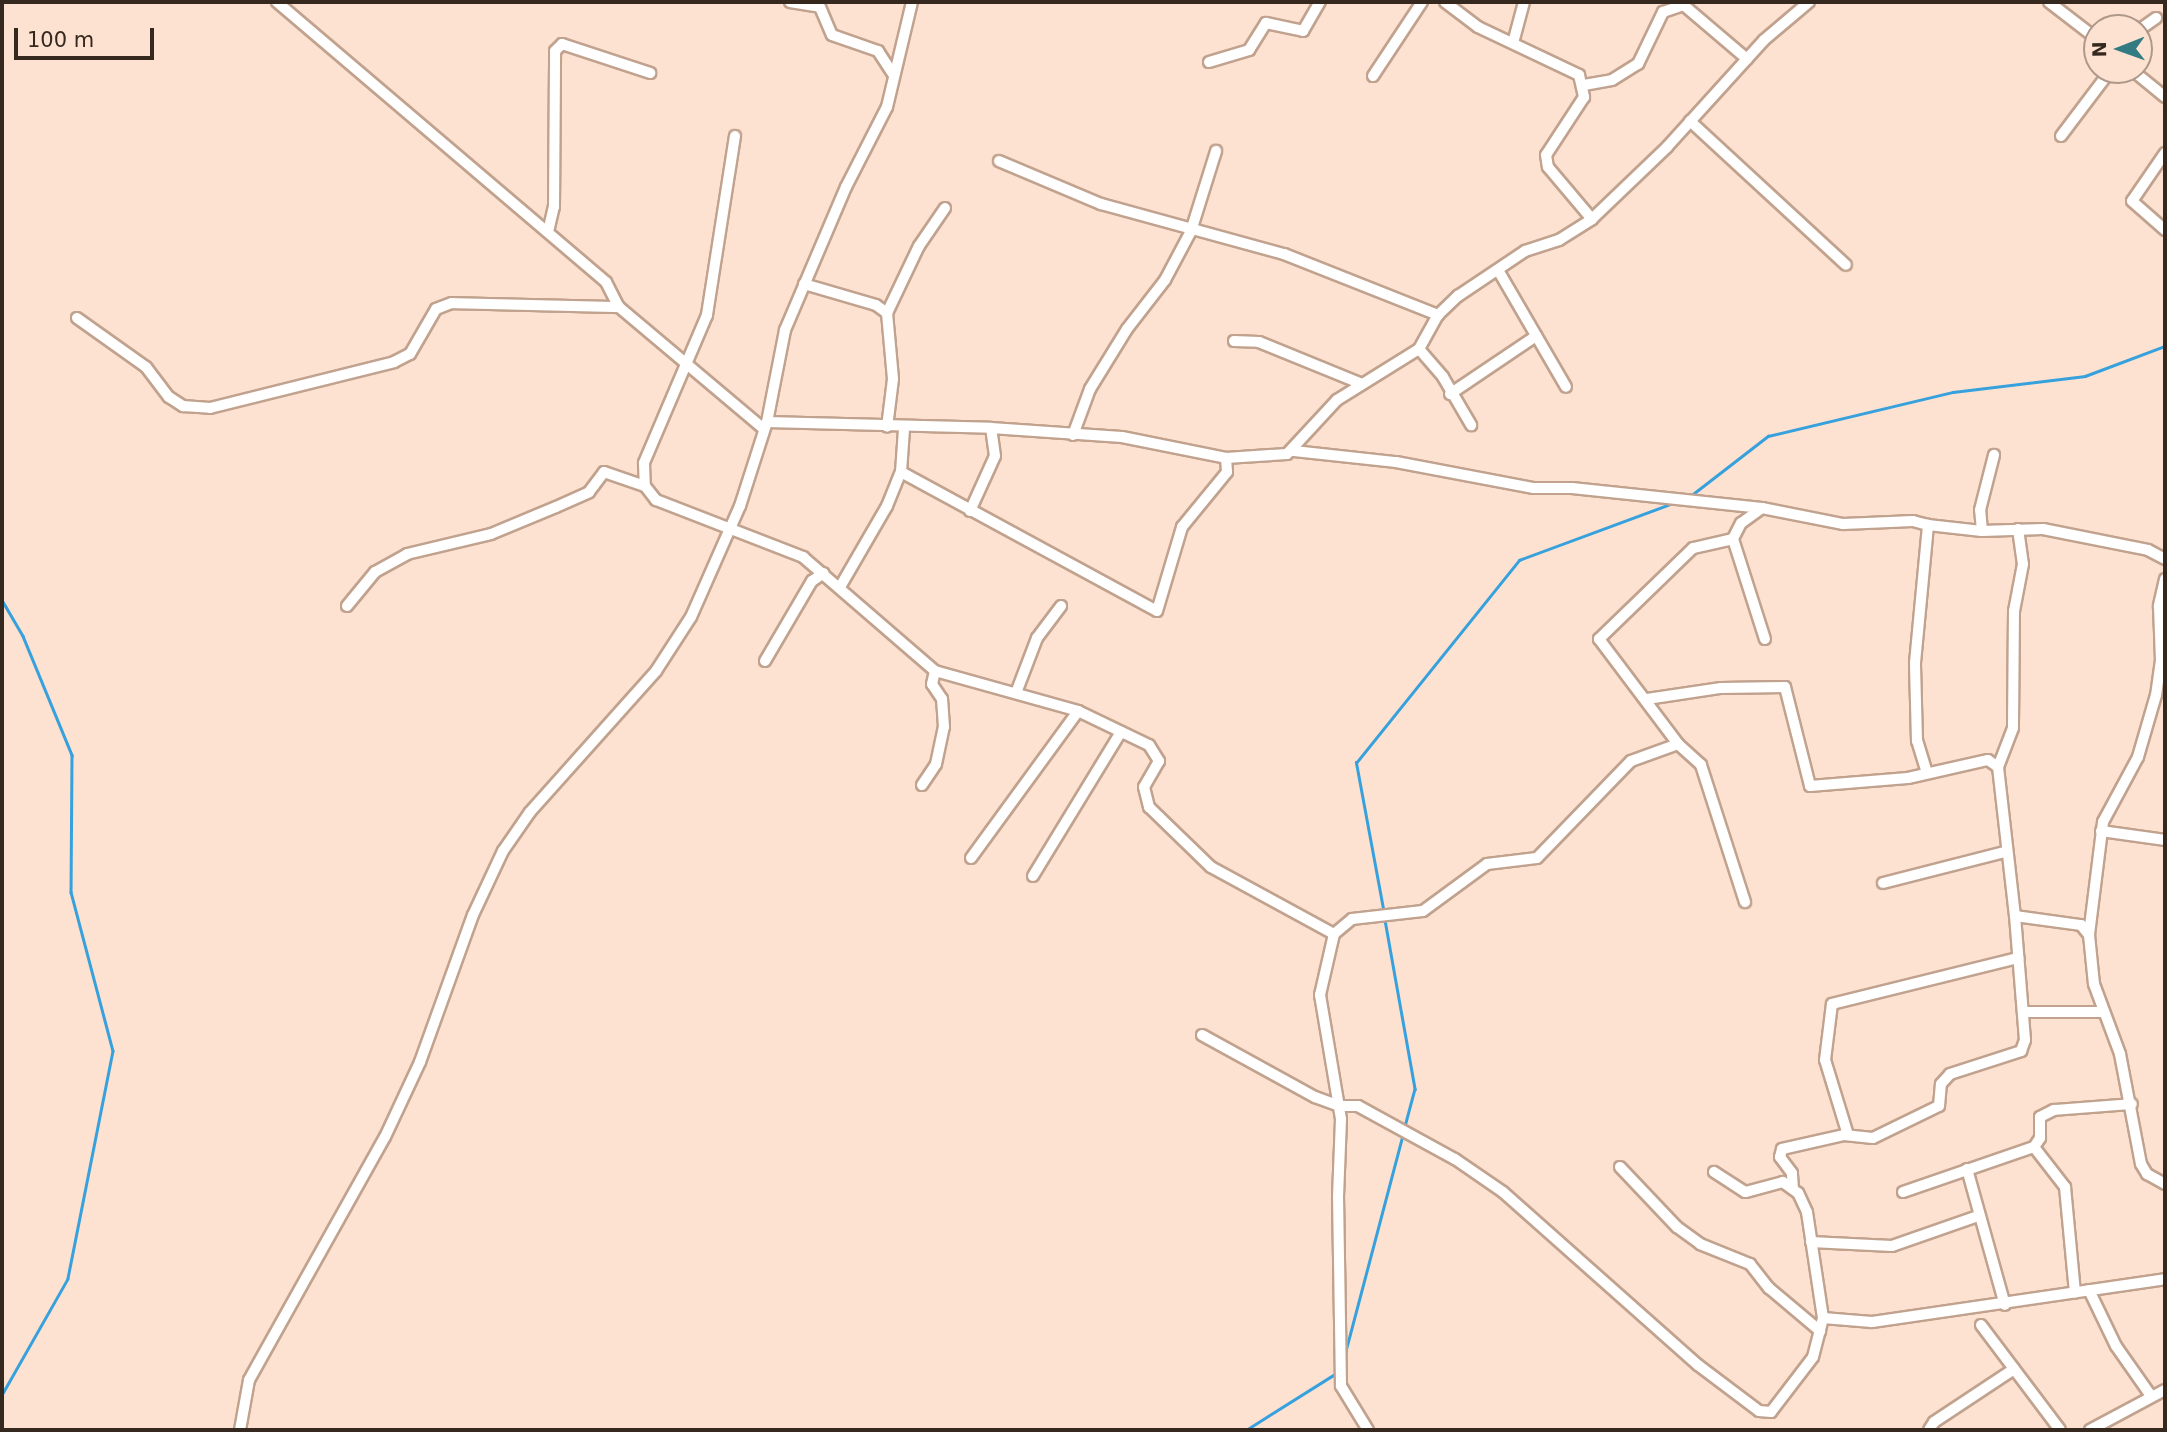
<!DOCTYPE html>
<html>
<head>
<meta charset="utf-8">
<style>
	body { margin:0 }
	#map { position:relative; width:2167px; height:1432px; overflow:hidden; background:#fde2d1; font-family:"DejaVu Sans",sans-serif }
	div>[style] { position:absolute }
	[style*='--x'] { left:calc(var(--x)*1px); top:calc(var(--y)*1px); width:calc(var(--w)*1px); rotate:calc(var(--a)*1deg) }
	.stream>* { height:2.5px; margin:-1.25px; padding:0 1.25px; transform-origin:1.25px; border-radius:1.25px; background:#36a1dd }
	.roads { filter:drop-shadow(2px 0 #c1a28e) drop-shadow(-2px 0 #c1a28e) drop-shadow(0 2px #c1a28e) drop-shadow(0 -2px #c1a28e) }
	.street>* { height:10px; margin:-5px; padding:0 5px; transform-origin:5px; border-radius:5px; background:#fff }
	span { translate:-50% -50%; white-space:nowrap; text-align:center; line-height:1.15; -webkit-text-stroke:5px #fde2d1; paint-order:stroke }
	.frame { position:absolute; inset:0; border:4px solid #34281f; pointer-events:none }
	.north { position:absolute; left:2083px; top:14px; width:70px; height:70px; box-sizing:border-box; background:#fde2d1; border:2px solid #ad988a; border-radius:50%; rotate:269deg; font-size:19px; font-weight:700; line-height:28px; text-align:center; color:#34281f }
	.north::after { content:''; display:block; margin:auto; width:24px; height:32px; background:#327b82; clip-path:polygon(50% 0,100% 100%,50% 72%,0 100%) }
	.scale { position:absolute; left:14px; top:28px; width:140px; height:32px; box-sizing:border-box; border:4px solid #34281f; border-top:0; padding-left:9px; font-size:21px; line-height:24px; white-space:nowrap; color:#34281f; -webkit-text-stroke:5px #fde2d1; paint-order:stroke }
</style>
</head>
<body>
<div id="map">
	<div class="stream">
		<div style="--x:1689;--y:497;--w:100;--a:-37.7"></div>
		<div style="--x:1768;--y:436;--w:190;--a:-13.4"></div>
		<div style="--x:1953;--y:392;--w:133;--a:-6.9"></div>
		<div style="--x:2085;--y:376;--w:85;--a:-20.6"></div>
		<div style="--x:2;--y:600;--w:42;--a:59.7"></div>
		<div style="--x:23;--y:636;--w:129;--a:67.6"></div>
		<div style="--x:72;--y:755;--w:137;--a:90.4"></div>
		<div style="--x:71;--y:892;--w:164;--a:75.2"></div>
		<div style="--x:113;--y:1051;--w:232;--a:101.2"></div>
		<div style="--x:68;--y:1279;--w:133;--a:119.6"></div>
		<div style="--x:1384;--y:914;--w:154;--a:-100.5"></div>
		<div style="--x:1356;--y:763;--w:260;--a:-51.2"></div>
		<div style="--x:1519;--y:560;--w:164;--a:-20.3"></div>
		<div style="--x:1385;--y:920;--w:172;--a:79.9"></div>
		<div style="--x:1415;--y:1089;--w:39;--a:105"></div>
		<div style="--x:1345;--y:1353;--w:228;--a:-75.2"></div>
		<div style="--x:1246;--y:1430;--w:109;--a:-32.2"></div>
	</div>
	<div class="roads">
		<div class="street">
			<div style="--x:277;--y:2;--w:432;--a:40.4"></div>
			<div style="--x:606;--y:282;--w:28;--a:63"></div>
			<div style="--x:619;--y:307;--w:189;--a:40.1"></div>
			<div style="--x:790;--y:2;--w:30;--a:9"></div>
			<div style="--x:820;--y:7;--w:30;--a:67"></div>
			<div style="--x:832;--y:35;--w:49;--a:19.2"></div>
			<div style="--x:878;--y:51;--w:27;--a:57"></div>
			<div style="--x:1445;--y:2;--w:41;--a:37.1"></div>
			<div style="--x:1478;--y:27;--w:112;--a:25.4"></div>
			<div style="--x:1579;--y:75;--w:23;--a:77"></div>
			<div style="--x:1584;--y:97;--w:69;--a:123.2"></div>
			<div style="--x:1546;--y:155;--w:12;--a:81"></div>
			<div style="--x:1548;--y:167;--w:68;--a:49.8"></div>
			<div style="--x:1680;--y:2;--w:88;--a:40.4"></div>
			<div style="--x:2049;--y:2;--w:61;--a:37.6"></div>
			<div style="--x:2139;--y:30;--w:21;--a:-35"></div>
			<div style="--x:1513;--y:43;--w:42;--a:-75"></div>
			<div style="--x:1209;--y:62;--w:42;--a:-16.7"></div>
			<div style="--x:1249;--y:50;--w:32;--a:-58"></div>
			<div style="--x:1266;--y:23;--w:38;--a:12"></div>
			<div style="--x:1303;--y:31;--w:34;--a:-60"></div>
			<div style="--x:2132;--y:70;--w:43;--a:39.3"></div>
			<div style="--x:1373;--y:76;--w:89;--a:-56.5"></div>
			<div style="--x:1584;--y:85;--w:28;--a:-10"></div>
			<div style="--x:1612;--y:80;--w:31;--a:-32"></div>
			<div style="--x:1638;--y:64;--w:58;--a:-64.3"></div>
			<div style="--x:1663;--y:12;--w:21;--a:-19"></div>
			<div style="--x:1690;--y:121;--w:212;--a:42.7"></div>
			<div style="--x:735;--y:136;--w:181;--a:98.9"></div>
			<div style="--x:707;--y:315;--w:161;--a:113.1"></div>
			<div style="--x:644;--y:463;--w:23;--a:88"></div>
			<div style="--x:645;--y:486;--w:18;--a:52"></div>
			<div style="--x:656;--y:500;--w:158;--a:21.2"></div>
			<div style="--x:803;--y:557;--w:174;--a:40.8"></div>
			<div style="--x:935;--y:671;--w:148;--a:15.6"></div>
			<div style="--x:1078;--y:711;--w:79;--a:25.6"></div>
			<div style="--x:1149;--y:745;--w:19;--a:58"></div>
			<div style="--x:1159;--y:761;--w:30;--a:120"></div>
			<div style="--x:1144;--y:787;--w:21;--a:76"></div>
			<div style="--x:1149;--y:807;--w:86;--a:44.1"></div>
			<div style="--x:1211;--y:867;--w:140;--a:28.6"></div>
			<div style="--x:2061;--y:136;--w:83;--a:-52.9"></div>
			<div style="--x:2165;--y:153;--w:58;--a:124.5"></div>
			<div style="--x:2132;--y:201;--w:44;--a:41.3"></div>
			<div style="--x:999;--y:161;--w:111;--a:22.9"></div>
			<div style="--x:1101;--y:204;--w:190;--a:15.3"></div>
			<div style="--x:1284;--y:254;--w:166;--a:21.6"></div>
			<div style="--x:548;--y:232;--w:26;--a:-77"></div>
			<div style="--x:554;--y:207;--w:156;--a:-89.6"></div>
			<div style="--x:555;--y:51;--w:10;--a:-45"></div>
			<div style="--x:562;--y:44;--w:93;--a:18.2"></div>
			<div style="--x:1498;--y:270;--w:135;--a:59.8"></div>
			<div style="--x:804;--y:284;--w:75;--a:16.3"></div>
			<div style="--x:876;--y:305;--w:14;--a:36"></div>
			<div style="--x:887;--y:313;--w:66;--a:84.8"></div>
			<div style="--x:893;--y:379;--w:48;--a:97.1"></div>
			<div style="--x:887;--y:313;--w:74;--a:-64.5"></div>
			<div style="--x:919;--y:246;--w:46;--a:-55.6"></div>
			<div style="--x:77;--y:318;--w:85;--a:35.4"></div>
			<div style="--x:146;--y:367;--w:38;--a:53"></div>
			<div style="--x:169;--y:397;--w:17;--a:33"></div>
			<div style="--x:183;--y:406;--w:27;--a:4"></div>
			<div style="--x:210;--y:408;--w:190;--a:-14"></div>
			<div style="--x:394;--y:362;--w:18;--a:-27"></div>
			<div style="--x:410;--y:354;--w:52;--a:-60"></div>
			<div style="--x:436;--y:309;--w:17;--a:-21"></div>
			<div style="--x:452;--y:303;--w:167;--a:1.4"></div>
			<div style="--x:1234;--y:341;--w:25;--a:2"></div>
			<div style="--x:1259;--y:342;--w:111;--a:22.2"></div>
			<div style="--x:1419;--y:349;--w:37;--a:49"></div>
			<div style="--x:1443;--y:377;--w:56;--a:59.7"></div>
			<div style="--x:1450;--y:394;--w:104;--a:-34"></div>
			<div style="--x:767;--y:422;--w:224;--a:1.5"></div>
			<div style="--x:991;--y:428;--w:131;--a:3.9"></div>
			<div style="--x:1122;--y:437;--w:106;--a:11.4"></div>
			<div style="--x:1226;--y:458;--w:61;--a:-3.8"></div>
			<div style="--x:1287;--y:454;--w:74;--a:-47.2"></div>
			<div style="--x:1337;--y:400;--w:97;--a:-31.9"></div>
			<div style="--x:1419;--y:349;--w:39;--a:-61"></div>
			<div style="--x:1438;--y:315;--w:28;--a:-44"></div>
			<div style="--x:1458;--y:296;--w:81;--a:-33.9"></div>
			<div style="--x:1525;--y:251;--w:36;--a:-18"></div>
			<div style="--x:1559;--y:240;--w:39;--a:-32"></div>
			<div style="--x:1592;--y:219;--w:104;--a:-43.8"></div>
			<div style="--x:1667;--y:147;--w:144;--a:-47.8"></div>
			<div style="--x:1764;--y:40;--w:59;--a:-40.2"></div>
			<div style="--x:1073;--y:435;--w:49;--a:-69.7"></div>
			<div style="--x:1090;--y:389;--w:70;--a:-58.3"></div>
			<div style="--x:1127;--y:329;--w:62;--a:-52.2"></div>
			<div style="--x:1165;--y:280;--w:55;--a:-62"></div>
			<div style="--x:1191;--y:231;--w:84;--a:-72.6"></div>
			<div style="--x:1294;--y:451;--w:103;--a:6.2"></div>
			<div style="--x:1396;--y:462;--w:139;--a:10.7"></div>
			<div style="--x:1533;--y:488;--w:39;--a:0"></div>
			<div style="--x:1572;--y:488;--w:191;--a:6"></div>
			<div style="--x:1762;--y:508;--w:83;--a:11.2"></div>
			<div style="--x:1843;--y:524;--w:70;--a:-2.5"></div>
			<div style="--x:1913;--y:521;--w:16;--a:15"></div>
			<div style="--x:901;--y:472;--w:291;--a:28.5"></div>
			<div style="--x:1157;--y:611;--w:88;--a:-73.4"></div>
			<div style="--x:1182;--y:527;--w:71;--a:-50.7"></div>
			<div style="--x:1227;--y:472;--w:14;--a:-94"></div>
			<div style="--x:1762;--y:508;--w:26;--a:144"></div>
			<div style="--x:1741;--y:523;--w:18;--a:117"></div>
			<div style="--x:1733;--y:539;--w:105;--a:72.3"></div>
			<div style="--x:970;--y:511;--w:60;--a:-65.6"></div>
			<div style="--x:995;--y:456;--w:28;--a:-98"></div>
			<div style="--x:2018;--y:529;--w:35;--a:82"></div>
			<div style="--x:2023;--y:564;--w:48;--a:100.8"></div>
			<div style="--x:2014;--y:611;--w:117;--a:90.5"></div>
			<div style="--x:2013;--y:728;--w:42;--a:111"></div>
			<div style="--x:1998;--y:767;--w:150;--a:83.5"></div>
			<div style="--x:2015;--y:916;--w:67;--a:7.8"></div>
			<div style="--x:2081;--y:925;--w:13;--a:51"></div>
			<div style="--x:1982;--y:531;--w:21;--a:-95"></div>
			<div style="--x:1980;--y:510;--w:57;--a:-75.7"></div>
			<div style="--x:1733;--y:539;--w:41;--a:167.3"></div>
			<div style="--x:1693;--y:548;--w:131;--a:135.9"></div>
			<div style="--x:1599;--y:639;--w:131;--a:53"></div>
			<div style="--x:1678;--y:744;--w:31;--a:42"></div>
			<div style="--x:1701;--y:765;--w:144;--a:72.2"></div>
			<div style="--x:2165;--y:579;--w:28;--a:103"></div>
			<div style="--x:2159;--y:606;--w:54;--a:87.9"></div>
			<div style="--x:2161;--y:660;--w:35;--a:98"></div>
			<div style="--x:2156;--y:695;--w:65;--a:106.2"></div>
			<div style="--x:2138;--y:757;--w:74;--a:118.3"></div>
			<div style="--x:2103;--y:822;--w:114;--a:97.1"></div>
			<div style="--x:2089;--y:935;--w:49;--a:84.2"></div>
			<div style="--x:2094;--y:984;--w:75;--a:69.6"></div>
			<div style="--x:2120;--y:1054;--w:112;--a:79.2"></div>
			<div style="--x:2141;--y:1164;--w:12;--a:59"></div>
			<div style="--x:2147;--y:1174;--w:21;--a:29"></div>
			<div style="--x:840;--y:587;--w:94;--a:-59.9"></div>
			<div style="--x:887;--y:506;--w:37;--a:-68"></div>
			<div style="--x:901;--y:472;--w:43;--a:-86"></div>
			<div style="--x:347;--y:606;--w:44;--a:-50.5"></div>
			<div style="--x:375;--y:572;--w:37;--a:-29"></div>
			<div style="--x:407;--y:554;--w:86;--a:-13.4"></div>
			<div style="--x:491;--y:534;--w:70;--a:-22.6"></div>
			<div style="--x:556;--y:507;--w:36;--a:-24"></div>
			<div style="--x:589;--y:492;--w:25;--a:-53"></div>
			<div style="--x:604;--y:472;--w:43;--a:18.9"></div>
			<div style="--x:765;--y:661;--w:93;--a:-59.6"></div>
			<div style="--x:812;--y:581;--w:14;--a:-34"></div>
			<div style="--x:1016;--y:693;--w:59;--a:-69.1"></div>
			<div style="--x:1037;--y:638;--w:40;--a:-53"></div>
			<div style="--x:1647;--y:699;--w:75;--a:-8.5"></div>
			<div style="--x:1721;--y:688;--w:64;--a:-0.9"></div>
			<div style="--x:1785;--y:687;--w:102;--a:75.8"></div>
			<div style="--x:1810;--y:786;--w:98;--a:-4.7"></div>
			<div style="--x:1908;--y:778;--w:82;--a:-12.7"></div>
			<div style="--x:1988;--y:760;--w:12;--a:35"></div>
			<div style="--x:1927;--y:773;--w:34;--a:-107"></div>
			<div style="--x:1917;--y:741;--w:78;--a:-91.5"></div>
			<div style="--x:1915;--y:663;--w:139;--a:-84.6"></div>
			<div style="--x:1928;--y:525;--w:54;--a:6.3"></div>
			<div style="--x:1982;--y:531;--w:61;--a:-1.9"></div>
			<div style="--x:2043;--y:529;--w:107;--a:11.3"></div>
			<div style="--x:2148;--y:550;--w:19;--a:28"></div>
			<div style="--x:922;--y:785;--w:25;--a:-56"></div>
			<div style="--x:936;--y:764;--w:38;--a:-78"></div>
			<div style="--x:944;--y:727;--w:28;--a:-94"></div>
			<div style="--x:942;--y:699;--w:18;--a:-124"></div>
			<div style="--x:932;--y:684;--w:13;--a:-77"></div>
			<div style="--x:2101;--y:831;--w:65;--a:8"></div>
			<div style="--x:971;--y:858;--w:182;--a:-53.9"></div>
			<div style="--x:1033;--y:876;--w:169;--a:-58.6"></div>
			<div style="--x:1883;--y:883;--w:126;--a:-14.3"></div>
			<div style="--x:2024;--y:1012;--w:78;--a:0"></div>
			<div style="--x:1202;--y:1035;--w:129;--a:28.8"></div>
			<div style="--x:1315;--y:1097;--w:27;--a:20"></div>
			<div style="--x:1340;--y:1106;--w:18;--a:0"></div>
			<div style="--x:1358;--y:1106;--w:111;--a:28.7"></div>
			<div style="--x:1455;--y:1159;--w:58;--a:34.5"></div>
			<div style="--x:1503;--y:1192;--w:261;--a:41.6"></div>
			<div style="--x:1698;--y:1365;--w:76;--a:37"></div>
			<div style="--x:1759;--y:1411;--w:12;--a:5"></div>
			<div style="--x:1771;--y:1412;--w:69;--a:-52.6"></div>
			<div style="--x:1813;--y:1357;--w:40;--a:-75.6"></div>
			<div style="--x:1823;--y:1318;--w:107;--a:-98.6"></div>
			<div style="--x:1807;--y:1212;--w:21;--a:-115"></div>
			<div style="--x:1798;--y:1193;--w:19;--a:-144"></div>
			<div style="--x:1783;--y:1182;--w:39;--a:165"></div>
			<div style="--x:1745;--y:1192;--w:37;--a:-147"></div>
			<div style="--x:1848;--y:1135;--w:78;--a:-107"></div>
			<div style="--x:1825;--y:1060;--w:56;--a:-82.9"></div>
			<div style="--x:1832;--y:1004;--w:192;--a:-13.9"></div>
			<div style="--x:2034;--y:1147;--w:51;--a:52.2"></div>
			<div style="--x:2065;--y:1187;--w:106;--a:84.6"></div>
			<div style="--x:1620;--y:1167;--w:83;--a:46.5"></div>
			<div style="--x:1677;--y:1227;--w:29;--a:36"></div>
			<div style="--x:1700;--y:1244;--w:54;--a:21.8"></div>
			<div style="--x:1750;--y:1264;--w:31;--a:52"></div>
			<div style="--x:1769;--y:1288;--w:67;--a:40.1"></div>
			<div style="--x:1967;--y:1169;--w:141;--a:74.4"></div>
			<div style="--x:1793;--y:1189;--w:16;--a:-94"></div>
			<div style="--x:1792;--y:1173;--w:20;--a:-127"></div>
			<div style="--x:1780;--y:1157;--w:8;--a:-76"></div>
			<div style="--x:1782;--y:1149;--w:64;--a:-12.7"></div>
			<div style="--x:1844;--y:1135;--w:29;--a:6"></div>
			<div style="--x:1873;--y:1138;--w:73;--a:-25.9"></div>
			<div style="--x:1939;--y:1106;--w:22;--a:-85"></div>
			<div style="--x:1941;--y:1084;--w:13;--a:-48"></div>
			<div style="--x:1950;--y:1074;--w:75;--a:-17.9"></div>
			<div style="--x:2021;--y:1051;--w:12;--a:-70"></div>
			<div style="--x:2025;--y:1040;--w:124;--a:-94.6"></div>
			<div style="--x:1903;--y:1192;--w:139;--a:-19"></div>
			<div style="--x:2034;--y:1147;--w:11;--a:-56"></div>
			<div style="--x:2040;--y:1138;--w:21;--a:-90"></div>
			<div style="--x:2040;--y:1117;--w:16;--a:-27"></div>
			<div style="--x:2054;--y:1110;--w:78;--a:-4.4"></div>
			<div style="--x:1811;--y:1242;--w:81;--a:2.8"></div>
			<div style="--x:1892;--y:1246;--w:91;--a:-19.2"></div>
			<div style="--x:2089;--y:1290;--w:62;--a:64.3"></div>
			<div style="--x:2116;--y:1346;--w:61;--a:55"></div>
			<div style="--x:1823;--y:1318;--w:49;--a:4.7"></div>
			<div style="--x:1872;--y:1322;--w:296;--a:-8.3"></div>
			<div style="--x:1981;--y:1325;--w:131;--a:53"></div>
			<div style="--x:240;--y:1430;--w:51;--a:-79.8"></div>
			<div style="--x:249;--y:1380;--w:278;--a:-60.8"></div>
			<div style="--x:385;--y:1137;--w:83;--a:-65"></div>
			<div style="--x:420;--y:1062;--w:156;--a:-70.2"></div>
			<div style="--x:473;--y:915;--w:71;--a:-64.9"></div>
			<div style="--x:503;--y:851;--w:47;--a:-55.3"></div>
			<div style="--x:530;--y:812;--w:189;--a:-48.2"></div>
			<div style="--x:656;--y:671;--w:64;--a:-57.1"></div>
			<div style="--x:691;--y:617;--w:121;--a:-66.2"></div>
			<div style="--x:740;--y:506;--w:88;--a:-72.2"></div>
			<div style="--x:767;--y:422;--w:94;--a:-78.9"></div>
			<div style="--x:785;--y:330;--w:155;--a:-66.9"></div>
			<div style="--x:846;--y:187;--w:90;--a:-62.9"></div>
			<div style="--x:887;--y:107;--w:108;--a:-76.6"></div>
			<div style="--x:1368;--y:1430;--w:52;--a:-121.5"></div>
			<div style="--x:1341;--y:1386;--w:189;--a:-90.9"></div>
			<div style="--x:1338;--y:1197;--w:78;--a:-87.8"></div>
			<div style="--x:1341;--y:1119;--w:126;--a:-99.6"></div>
			<div style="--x:1320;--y:995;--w:63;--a:-77.1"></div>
			<div style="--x:1334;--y:934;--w:23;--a:-40"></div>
			<div style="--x:1352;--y:919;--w:71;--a:-6.4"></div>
			<div style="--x:1423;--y:911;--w:79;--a:-36.3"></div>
			<div style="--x:1487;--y:864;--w:50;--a:-6.8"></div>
			<div style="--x:1537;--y:858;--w:135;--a:-45.9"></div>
			<div style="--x:1631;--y:761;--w:50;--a:-19.9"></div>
			<div style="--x:1929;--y:1430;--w:9;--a:-58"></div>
			<div style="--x:1934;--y:1422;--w:96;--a:-33.5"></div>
			<div style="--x:2090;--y:1430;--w:85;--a:-28.1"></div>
		</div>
	</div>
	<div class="frame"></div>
	<div class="north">N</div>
	<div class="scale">100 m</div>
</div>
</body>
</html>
